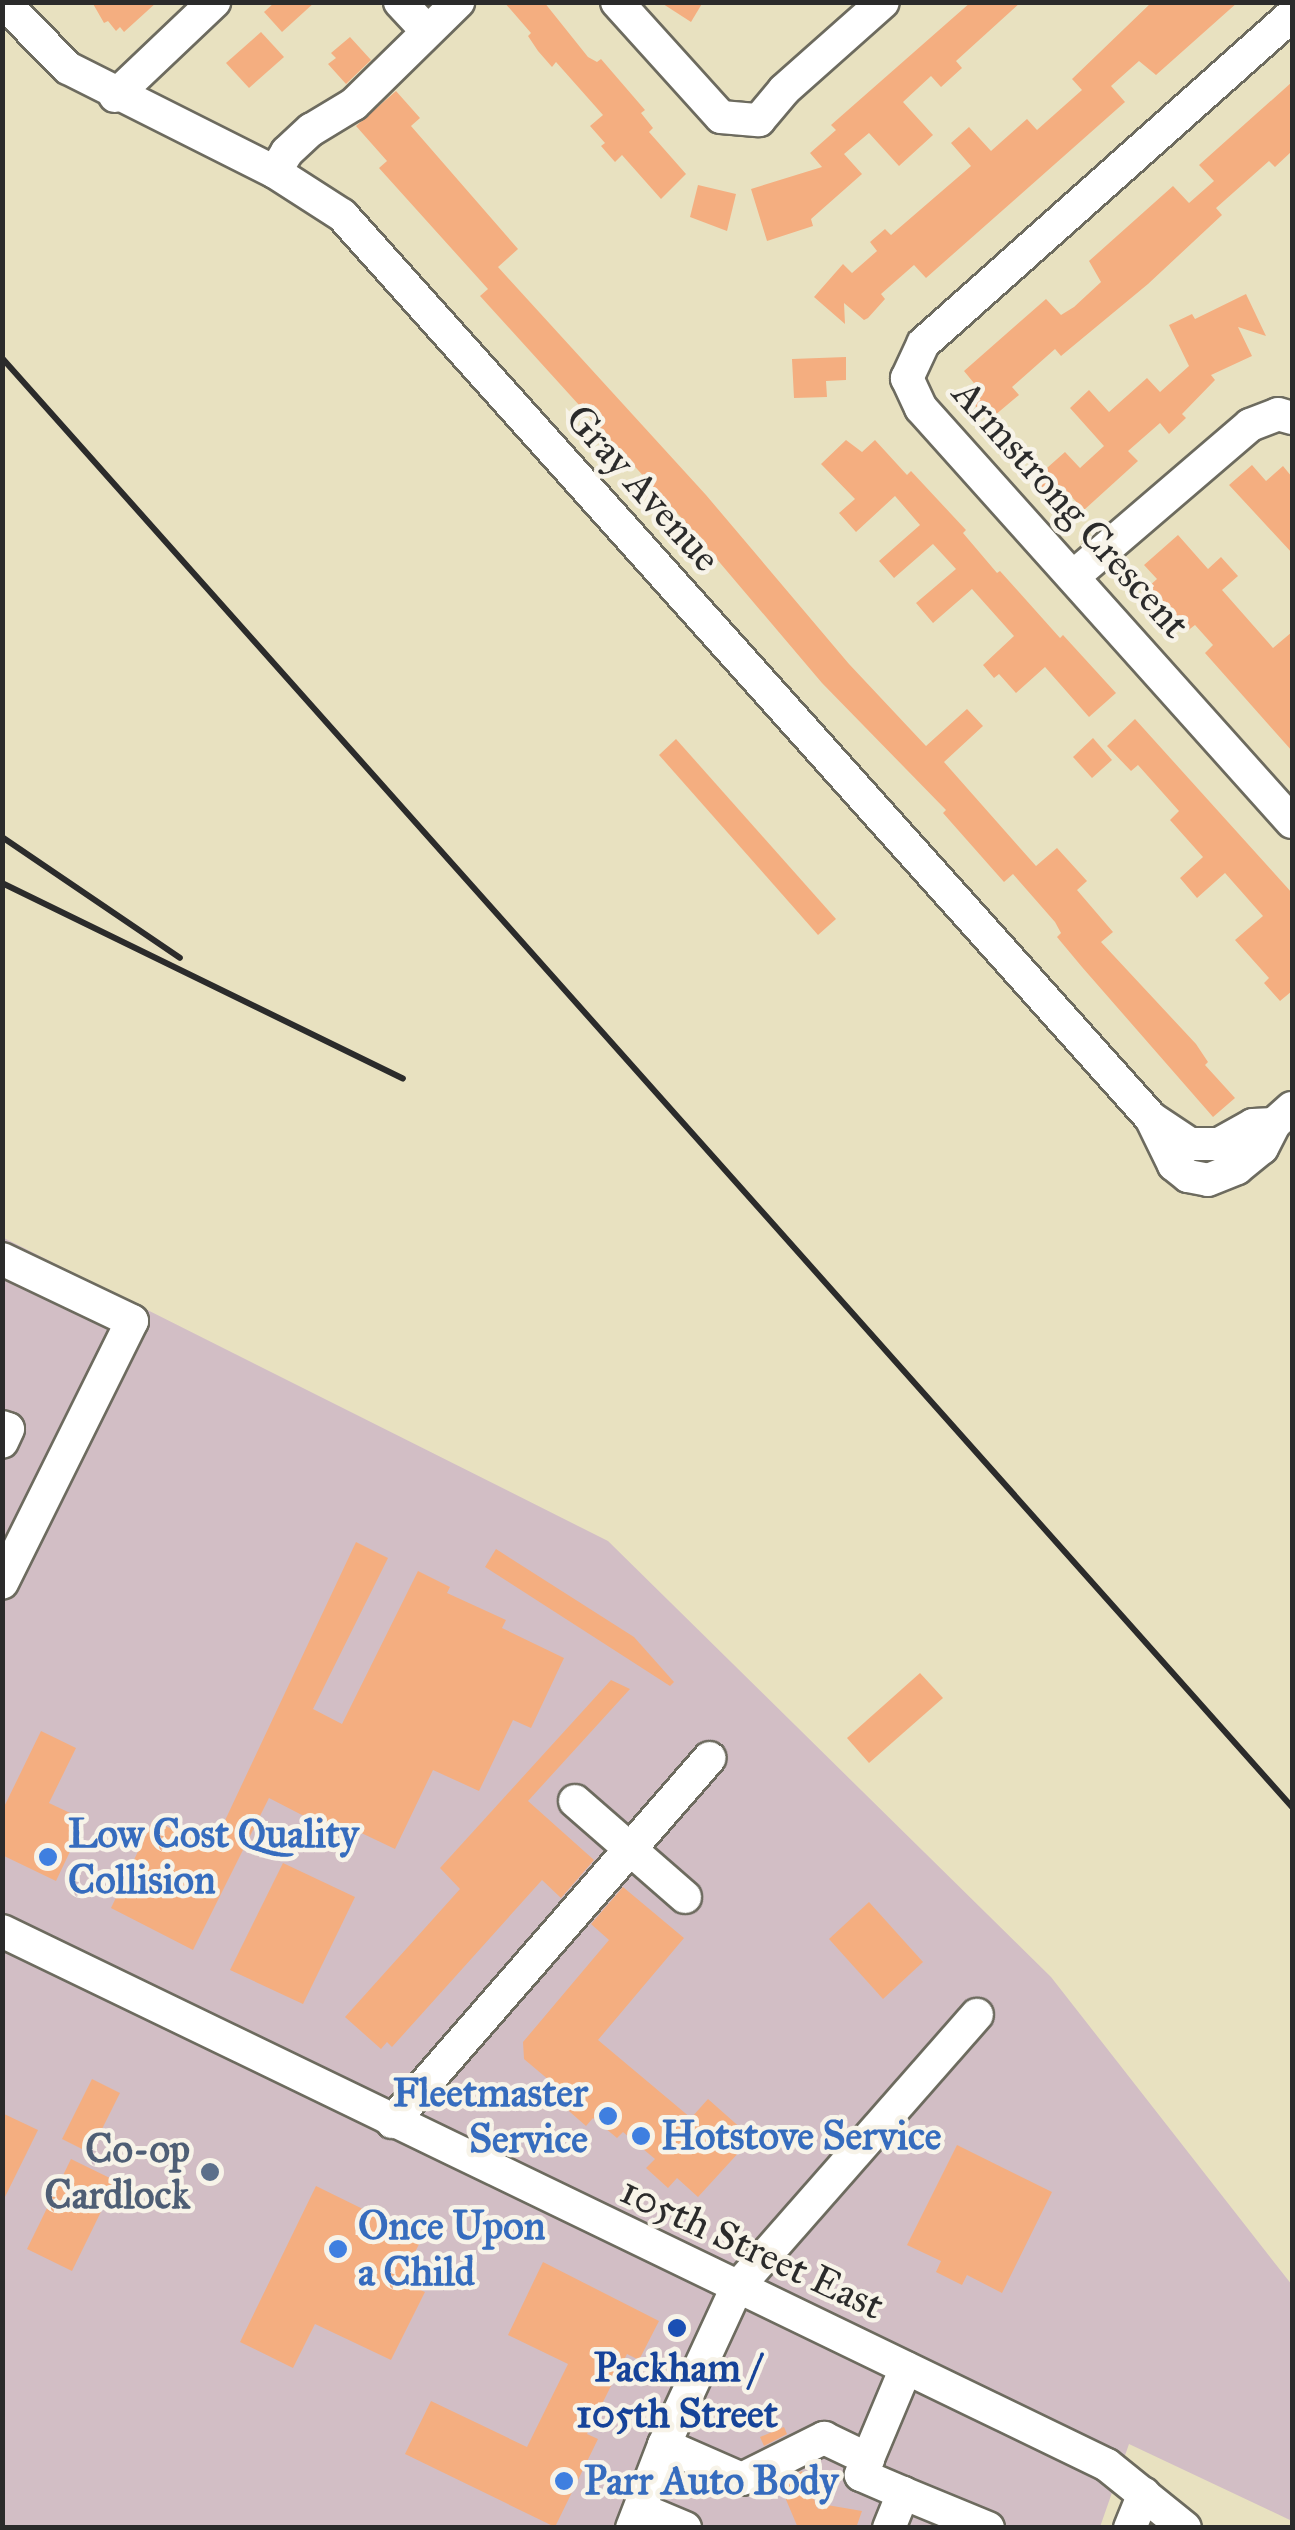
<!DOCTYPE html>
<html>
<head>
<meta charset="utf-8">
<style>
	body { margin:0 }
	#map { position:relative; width:1295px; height:2530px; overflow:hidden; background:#e8e1c0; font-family:"IM FELL Great Primer",serif }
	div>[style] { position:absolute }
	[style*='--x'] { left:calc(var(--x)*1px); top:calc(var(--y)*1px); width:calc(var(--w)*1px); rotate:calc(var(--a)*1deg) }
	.industrial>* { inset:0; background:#d2bec5 }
	.building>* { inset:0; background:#f4ae80 }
	.roads { filter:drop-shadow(2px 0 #6d6b5f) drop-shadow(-2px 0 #6d6b5f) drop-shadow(0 2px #6d6b5f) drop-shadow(0 -2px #6d6b5f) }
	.minor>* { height:32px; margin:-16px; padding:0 16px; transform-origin:16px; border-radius:16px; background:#fff }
	.rail>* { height:6px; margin:-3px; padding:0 3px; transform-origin:3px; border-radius:3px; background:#2b2b2b }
	.dots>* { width:28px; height:28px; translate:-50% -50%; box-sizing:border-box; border:5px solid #f7f3e8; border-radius:50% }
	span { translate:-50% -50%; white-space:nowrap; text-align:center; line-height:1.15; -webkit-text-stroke:9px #f7f3e8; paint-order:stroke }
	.street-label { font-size:40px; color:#2b2b2b }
	.shop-label { font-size:40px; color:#366cbe; font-weight:700 }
	.left { translate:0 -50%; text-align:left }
	.right { translate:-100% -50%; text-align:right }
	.service-label { font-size:40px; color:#4e5e75; font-weight:700 }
	.transit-label { font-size:40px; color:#164399; font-weight:700 }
	.frame { position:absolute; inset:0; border:5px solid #2b2b2b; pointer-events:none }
</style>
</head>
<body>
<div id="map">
	<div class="industrial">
		<div style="clip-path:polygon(2px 1237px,608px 1541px,1051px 1977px,1292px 2285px,1292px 2521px,1129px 2444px,1100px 2527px,3px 2527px)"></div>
	</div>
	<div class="building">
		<div style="clip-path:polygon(92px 2px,157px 2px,124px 32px,120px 27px,116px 31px,108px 21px,104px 23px)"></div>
		<div style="clip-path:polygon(275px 2px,315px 2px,282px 32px,264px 12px)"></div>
		<div style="clip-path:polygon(504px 2px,544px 2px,588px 57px,597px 62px,601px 59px,645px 110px,641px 113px,653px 128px,649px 132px,686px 174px,661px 199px,622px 155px,615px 162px,601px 146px,605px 143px,590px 126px,603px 115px,556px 62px,552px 67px,538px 51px,528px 36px,531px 33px)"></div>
		<div style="clip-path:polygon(660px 2px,703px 2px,691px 22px)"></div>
		<div style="clip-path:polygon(971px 2px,1021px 2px,956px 61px,962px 68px,941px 87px,931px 76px,903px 102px,933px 135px,899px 166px,869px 133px,844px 154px,862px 174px,811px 219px,813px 226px,767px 241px,751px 189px,822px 167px,810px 153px,836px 130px,831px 125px)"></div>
		<div style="clip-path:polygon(1152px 2px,1238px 2px,1156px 75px,1139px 61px,1111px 86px,1125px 102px,926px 278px,914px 265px,881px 294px,885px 299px,868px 318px,864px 320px,844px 303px,845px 324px,814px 297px,843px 264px,852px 273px,877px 251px,870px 242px,885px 229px,891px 235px,971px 166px,951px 143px,969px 127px,991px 151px,1027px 119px,1037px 130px,1082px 90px,1072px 79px)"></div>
		<div style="clip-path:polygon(261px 32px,284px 57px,249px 88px,226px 63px)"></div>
		<div style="clip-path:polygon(350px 37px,371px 60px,346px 84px,328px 64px,336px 58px,331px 53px)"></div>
		<div style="clip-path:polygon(1292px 82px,1292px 151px,1275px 167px,1269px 161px,1216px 208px,1222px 215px,1148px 284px,1061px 356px,1055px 349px,1012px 387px,1019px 395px,988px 421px,968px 397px,978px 388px,964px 371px,1046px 299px,1061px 315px,1074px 307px,1101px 282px,1089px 261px,1173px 186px,1189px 203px,1214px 181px,1199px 165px)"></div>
		<div style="clip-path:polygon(396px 91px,420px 118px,411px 126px,518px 249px,498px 267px,706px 495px,849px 664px,926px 746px,967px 709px,983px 726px,944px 762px,1036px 866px,1057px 848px,1087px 881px,1077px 890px,1113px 932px,1101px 942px,1196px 1044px,1208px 1062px,1205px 1065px,1235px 1098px,1213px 1117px,1082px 967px,1057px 937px,1061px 933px,1055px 922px,1013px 874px,1004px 882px,943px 813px,946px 810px,822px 683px,687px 524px,480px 296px,488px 289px,379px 168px,387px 161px,356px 126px)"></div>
		<div style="clip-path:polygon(698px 185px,736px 194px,727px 231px,690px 217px)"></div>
		<div style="clip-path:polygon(1246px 294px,1266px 336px,1238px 327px,1252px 356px,1211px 375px,1215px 380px,1182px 414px,1186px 418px,1169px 434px,1160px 423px,1128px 451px,1138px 461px,1084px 510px,1069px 494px,1053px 509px,1030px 483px,1065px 452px,1080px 468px,1104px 446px,1070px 408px,1089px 390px,1109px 412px,1147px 378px,1160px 392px,1189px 366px,1169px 325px,1192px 314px,1195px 319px)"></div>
		<div style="clip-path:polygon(846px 357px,846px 380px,826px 381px,827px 397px,794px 398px,792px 359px)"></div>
		<div style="clip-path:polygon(846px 440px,862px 452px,875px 440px,907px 475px,911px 471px,966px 530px,963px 533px,997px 573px,1000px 571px,1060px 638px,1063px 635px,1116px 693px,1089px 717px,1045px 667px,1016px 693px,999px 674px,994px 678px,983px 665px,1014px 636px,972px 589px,933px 623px,916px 603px,956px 569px,933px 544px,894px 578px,879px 561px,920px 525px,895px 496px,856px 532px,839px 513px,855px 499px,821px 464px)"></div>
		<div style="clip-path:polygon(1252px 465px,1266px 481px,1283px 466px,1292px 477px,1292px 553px,1229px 485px)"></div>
		<div style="clip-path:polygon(1178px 535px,1208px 569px,1221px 557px,1238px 576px,1222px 590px,1273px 648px,1292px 632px,1292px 751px,1205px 653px,1213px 645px,1195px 625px,1186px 632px,1148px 587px,1157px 579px,1144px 565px)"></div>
		<div style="clip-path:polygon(1135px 719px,1292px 893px,1292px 991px,1280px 1001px,1264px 983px,1269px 978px,1235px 940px,1263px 916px,1225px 873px,1197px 898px,1180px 878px,1203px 857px,1170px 820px,1179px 811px,1138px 765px,1131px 771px,1107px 746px)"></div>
		<div style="clip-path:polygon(1093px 738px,1112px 760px,1092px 778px,1073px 757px)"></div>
		<div style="clip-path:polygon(676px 739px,836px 919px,818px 935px,659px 755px)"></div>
		<div style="clip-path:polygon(356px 1542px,388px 1558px,313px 1709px,342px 1724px,418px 1571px,450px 1587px,447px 1593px,506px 1620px,502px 1628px,564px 1658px,531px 1728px,513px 1720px,479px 1791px,433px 1770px,395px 1849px,334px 1820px,329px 1829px,269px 1798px,193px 1950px,111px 1908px,153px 1820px,212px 1848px)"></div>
		<div style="clip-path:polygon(496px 1549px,634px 1637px,674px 1682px,670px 1686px,485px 1567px)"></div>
		<div style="clip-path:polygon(920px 1673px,943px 1698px,869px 1763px,847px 1738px)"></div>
		<div style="clip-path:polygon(611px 1680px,630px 1689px,528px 1801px,594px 1860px,561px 1898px,542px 1880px,392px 2047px,387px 2042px,381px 2049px,345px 2017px,460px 1889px,440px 1868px)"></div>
		<div style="clip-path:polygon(41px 1731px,76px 1748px,49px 1803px,85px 1820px,56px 1881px,2px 1855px,2px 1811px)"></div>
		<div style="clip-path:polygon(283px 1863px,355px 1897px,303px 2004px,230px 1970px)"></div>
		<div style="clip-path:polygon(623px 1887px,684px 1938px,598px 2040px,691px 2118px,708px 2099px,752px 2138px,698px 2197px,677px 2178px,668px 2188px,646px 2168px,655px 2159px,623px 2132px,617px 2138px,593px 2118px,586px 2126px,562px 2105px,569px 2097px,524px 2059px,523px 2042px,609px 1940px,591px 1924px)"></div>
		<div style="clip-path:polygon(869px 1902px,923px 1962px,883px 1999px,829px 1939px)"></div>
		<div style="clip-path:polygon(92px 2079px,120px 2093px,90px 2153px,62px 2139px)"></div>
		<div style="clip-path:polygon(2px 2113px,38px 2130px,2px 2203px)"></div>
		<div style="clip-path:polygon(957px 2145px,1052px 2192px,1002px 2293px,967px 2275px,962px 2285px,936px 2272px,941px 2261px,907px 2245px)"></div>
		<div style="clip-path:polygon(71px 2159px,116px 2181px,72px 2271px,27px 2249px)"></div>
		<div style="clip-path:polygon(316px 2186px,422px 2238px,401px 2281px,425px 2292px,391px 2360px,315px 2324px,293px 2368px,240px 2342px)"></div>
		<div style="clip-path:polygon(543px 2262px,659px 2321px,639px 2360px,627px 2354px,587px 2434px,598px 2439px,555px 2527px,405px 2454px,431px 2401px,527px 2447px,568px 2364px,508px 2335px)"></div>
		<div style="clip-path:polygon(784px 2427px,787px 2434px,764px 2446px,760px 2437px)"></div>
		<div style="clip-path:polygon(802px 2471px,818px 2509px,827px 2505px,862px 2511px,856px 2528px,798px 2528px,779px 2483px)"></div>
	</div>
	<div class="roads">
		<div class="minor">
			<div style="--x:3;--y:2;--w:93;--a:45.4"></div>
			<div style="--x:68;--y:68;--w:232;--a:26.7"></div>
			<div style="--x:275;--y:172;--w:80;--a:32.7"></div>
			<div style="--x:342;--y:215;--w:1212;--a:48.14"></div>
			<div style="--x:1151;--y:1118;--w:47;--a:33.7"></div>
			<div style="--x:1190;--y:1144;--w:29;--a:0"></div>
			<div style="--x:1219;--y:1144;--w:39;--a:-29"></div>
			<div style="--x:1253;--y:1125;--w:21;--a:-3"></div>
			<div style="--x:400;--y:2;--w:40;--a:47"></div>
			<div style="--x:617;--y:2;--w:155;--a:47.9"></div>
			<div style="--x:721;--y:117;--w:38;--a:5"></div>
			<div style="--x:759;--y:120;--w:39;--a:-50"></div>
			<div style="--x:784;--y:90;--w:132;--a:-41.6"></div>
			<div style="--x:1292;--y:15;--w:494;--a:138.3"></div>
			<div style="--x:923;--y:344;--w:38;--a:115"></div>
			<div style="--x:907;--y:378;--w:33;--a:65"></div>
			<div style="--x:921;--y:408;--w:556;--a:48.14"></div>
			<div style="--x:115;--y:96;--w:137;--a:-43.5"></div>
			<div style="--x:275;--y:172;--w:23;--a:-59"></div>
			<div style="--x:287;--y:152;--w:33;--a:-43"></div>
			<div style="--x:311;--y:130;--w:50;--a:-31.2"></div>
			<div style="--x:354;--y:104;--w:146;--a:-44.4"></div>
			<div style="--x:1074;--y:576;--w:232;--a:-40.6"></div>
			<div style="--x:1250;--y:425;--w:30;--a:-21"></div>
			<div style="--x:1278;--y:414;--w:15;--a:16"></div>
			<div style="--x:1151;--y:1118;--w:52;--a:63.9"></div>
			<div style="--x:1174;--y:1165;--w:18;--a:38"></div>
			<div style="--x:1188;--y:1176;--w:20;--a:11"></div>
			<div style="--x:1208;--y:1180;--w:31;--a:-22"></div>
			<div style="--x:1237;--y:1168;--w:32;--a:-39"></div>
			<div style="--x:1262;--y:1148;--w:27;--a:-63"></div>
			<div style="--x:1274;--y:1124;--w:24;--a:-42"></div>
			<div style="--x:2;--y:1259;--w:144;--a:25.5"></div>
			<div style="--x:132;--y:1321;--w:292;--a:116.4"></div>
			<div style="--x:2;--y:1427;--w:6;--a:18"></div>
			<div style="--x:8;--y:1429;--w:14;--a:115"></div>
			<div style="--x:575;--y:1801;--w:146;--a:41.1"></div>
			<div style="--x:2;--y:1931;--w:1227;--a:25.79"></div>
			<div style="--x:1107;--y:2465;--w:100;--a:38.9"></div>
			<div style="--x:392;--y:2122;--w:483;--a:-48.9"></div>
			<div style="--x:664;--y:2445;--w:85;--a:23.6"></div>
			<div style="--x:742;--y:2479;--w:92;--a:-26.6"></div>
			<div style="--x:824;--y:2438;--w:49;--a:25.5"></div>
			<div style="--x:903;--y:2493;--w:46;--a:-156.8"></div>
			<div style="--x:861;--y:2475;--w:116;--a:-67.2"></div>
			<div style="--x:640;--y:2509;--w:49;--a:22.9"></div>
			<div style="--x:632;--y:2528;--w:89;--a:-68.9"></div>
			<div style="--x:664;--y:2445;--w:172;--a:-65.2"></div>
			<div style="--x:736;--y:2289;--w:365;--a:-48.7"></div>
			<div style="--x:889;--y:2528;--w:38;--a:-68"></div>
			<div style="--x:903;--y:2493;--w:92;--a:22.4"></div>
			<div style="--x:1130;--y:2528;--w:37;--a:-68"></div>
		</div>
	</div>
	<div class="rail">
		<div style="--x:2;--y:358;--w:1940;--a:48.32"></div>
		<div style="--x:2;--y:837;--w:215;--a:34.2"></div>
		<div style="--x:2;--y:883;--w:446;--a:26"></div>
	</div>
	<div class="dots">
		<div style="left:48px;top:1857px;background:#3f7fe0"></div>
		<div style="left:608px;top:2116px;background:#3f7fe0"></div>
		<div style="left:641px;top:2136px;background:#3f7fe0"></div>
		<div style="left:210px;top:2172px;background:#5c6f8a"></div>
		<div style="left:338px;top:2249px;background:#3f7fe0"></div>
		<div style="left:677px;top:2328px;background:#1a4fb4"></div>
		<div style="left:564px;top:2481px;background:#3f7fe0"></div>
	</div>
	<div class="street-label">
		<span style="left:643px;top:488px;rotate:48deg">Gray Avenue</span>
		<span style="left:1071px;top:509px;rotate:48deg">Armstrong Crescent</span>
		<span style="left:752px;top:2248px;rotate:25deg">105th Street East</span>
	</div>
	<div class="shop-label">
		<span class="left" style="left:68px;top:1857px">Low Cost Quality<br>Collision</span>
		<span class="right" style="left:588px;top:2116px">Fleetmaster<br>Service</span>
		<span class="left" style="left:661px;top:2136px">Hotstove Service</span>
		<span class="left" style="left:358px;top:2249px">Once Upon<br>a Child</span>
		<span class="left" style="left:584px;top:2481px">Parr Auto Body</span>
	</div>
	<div class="service-label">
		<span class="right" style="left:190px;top:2172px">Co-op<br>Cardlock</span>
	</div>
	<div class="transit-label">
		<span style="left:677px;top:2391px">Packham /<br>105th Street</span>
	</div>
	<div class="frame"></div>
</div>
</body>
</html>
